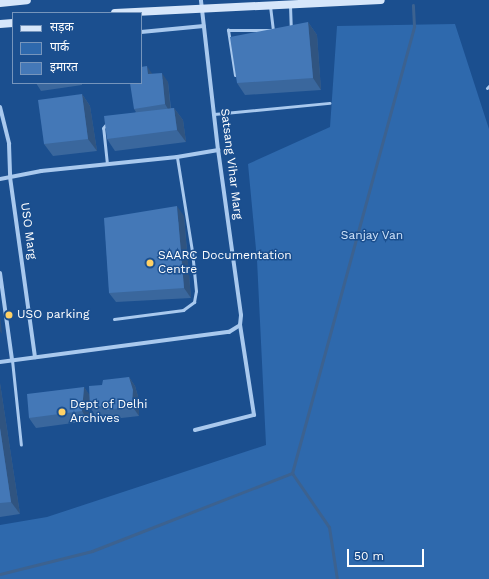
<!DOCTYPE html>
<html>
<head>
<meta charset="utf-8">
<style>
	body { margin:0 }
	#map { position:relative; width:489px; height:579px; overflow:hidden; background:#1b4f8f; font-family:"Work Sans","Noto Sans Devanagari",sans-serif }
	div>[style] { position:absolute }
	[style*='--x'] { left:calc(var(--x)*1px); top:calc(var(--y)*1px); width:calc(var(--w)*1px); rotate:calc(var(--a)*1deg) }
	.green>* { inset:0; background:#2e69ad }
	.stream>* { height:3px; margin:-1.5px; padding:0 1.5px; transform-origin:1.5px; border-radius:1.5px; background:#3c6290 }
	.lane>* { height:3px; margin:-1.5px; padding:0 1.5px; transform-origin:1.5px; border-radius:1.5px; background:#a9c9ee }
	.street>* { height:4px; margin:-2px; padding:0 2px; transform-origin:2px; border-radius:2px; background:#a9c9ee }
	.secondary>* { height:8px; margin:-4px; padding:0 4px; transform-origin:4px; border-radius:4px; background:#d6e6fa }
	.wall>* { inset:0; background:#3a679d }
	.shaded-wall>* { inset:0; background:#305480 }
	.building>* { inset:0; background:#4478b7 }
	.dots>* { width:11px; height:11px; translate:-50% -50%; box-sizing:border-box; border:2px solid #1b4f8f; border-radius:50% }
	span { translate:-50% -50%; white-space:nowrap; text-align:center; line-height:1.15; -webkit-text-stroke:3px #1b4f8f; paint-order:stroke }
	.street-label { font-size:12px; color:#fff }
	.park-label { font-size:12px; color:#cfe3fa }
	.poi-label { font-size:12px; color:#fff }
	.left { translate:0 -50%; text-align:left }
	.legend { position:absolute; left:12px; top:12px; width:130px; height:72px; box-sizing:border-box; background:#1b4f8f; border:1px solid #7695bc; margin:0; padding:5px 7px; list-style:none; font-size:12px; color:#fff }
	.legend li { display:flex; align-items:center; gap:8px; height:20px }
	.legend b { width:20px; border:1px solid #7695bc }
	.scale { position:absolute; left:347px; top:549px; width:77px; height:18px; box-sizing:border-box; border:2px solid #fff; border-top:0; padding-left:5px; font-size:12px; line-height:14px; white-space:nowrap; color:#fff; -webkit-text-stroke:3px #1b4f8f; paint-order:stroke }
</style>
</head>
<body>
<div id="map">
	<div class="green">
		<div style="clip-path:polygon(455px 24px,489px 129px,489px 579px,0 579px,0 525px,47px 517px,266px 445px,257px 260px,248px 164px,330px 127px,337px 26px)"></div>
	</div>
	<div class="stream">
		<div style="--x:292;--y:473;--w:65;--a:55.6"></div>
		<div style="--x:329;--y:527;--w:53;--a:81.3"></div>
		<div style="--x:0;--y:574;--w:95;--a:-14"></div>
		<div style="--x:92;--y:551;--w:215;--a:-21.3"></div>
		<div style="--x:292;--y:473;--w:463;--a:-74.7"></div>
		<div style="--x:414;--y:26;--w:21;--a:-93"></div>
	</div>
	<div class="lane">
		<div style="--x:290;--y:5;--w:25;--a:88"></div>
		<div style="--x:270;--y:6;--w:24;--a:83"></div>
		<div style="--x:235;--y:75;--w:46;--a:-98.8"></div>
		<div style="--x:228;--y:30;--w:44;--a:0"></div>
		<div style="--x:487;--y:88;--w:3;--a:-45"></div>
		<div style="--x:214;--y:114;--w:116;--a:-5.5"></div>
		<div style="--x:107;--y:164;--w:36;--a:-96"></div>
		<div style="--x:103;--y:128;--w:6;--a:-51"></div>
		<div style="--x:114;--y:319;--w:70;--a:-7.4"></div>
		<div style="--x:183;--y:310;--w:14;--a:-36"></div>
		<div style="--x:194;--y:302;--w:11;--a:-80"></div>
		<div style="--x:196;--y:291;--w:40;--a:-95.7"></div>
		<div style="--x:192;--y:251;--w:95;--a:-99.1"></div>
		<div style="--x:12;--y:360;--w:85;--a:84"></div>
	</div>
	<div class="street">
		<div style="--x:141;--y:32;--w:63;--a:-5.4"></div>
		<div style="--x:0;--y:107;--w:38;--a:76"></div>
		<div style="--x:9;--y:144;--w:33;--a:88"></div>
		<div style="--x:10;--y:177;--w:182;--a:82.1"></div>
		<div style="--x:0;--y:179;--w:42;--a:-11"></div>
		<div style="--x:41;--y:171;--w:137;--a:-5.9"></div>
		<div style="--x:177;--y:157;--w:42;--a:-9.7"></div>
		<div style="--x:0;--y:273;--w:88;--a:82.1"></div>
		<div style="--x:0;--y:362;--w:231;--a:-7.5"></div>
		<div style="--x:229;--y:332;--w:13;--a:-32"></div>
		<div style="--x:240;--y:325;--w:10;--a:-84"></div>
		<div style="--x:241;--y:315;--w:167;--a:-97.9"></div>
		<div style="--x:218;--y:150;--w:151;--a:-96.5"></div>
		<div style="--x:195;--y:430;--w:61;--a:-14.3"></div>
		<div style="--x:254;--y:415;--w:91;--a:-98.8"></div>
	</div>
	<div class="secondary">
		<div style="--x:0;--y:3;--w:27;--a:-6"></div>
		<div style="--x:115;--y:13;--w:266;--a:-2.8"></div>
		<div style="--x:0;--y:24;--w:13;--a:-4"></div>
	</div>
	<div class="wall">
		<div style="clip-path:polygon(308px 22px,317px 35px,321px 90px,245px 95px,237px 83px)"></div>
		<div style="clip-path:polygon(152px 74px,168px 82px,171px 108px,174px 108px,183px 120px,186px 142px,115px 151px,107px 139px,136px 112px,134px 109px)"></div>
		<div style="clip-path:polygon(36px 83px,82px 83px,82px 85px,41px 91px)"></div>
		<div style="clip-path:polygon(82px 94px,90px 106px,97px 151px,53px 156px,44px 144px)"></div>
		<div style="clip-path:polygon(184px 216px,191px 298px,116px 302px,109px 293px)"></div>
		<div style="clip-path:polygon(129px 377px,135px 386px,139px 400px,139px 416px,113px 419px,110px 415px,96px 417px,90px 407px,88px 421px,36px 428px,29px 418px,84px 387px,89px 395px,102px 385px)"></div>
		<div style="clip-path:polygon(0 383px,20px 514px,0 517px)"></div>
	</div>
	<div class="shaded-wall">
		<div style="clip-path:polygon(308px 22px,317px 35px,321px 90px,313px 78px)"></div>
		<div style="clip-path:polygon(147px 66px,153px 75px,148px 74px)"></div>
		<div style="clip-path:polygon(162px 73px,168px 82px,171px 114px,165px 104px)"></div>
		<div style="clip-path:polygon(82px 94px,90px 106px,97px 151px,88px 139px)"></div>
		<div style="clip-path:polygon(174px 108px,183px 120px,186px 142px,177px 130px)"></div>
		<div style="clip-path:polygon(177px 206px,184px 216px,191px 298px,184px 288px)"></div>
		<div style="clip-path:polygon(0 315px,2px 334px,0 331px)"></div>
		<div style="clip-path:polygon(129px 377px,135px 386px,139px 400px,139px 416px,132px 406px)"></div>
		<div style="clip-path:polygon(0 383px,20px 514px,11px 502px,0 428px)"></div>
		<div style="clip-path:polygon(84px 387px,91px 397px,88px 421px,82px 411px)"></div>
	</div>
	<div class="building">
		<div style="clip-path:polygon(308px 22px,313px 78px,237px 83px,230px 37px)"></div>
		<div style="clip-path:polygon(147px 66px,148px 74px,162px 73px,165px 104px,134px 109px,130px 83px,141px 83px,141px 67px)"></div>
		<div style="clip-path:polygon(82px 94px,88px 139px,44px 144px,38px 100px)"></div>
		<div style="clip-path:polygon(174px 108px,177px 130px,107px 139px,104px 116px)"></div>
		<div style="clip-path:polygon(177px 206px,184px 288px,109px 293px,104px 218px)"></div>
		<div style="clip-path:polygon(129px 377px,133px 390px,132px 406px,107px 410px,104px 406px,90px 407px,89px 386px,102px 385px,103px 380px)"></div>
		<div style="clip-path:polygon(84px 387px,82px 411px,29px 418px,27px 394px)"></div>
		<div style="clip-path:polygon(0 428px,11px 502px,0 503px)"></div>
	</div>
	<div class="dots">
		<div style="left:150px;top:263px;background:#ffd166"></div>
		<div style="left:9px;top:315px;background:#ffd166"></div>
		<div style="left:62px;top:412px;background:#ffd166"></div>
	</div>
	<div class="street-label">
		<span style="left:231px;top:164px;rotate:83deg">Satsang Vihar Marg</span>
		<span style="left:28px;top:231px;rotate:82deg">USO Marg</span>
	</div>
	<div class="park-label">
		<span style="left:372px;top:236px">Sanjay Van</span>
	</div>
	<div class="poi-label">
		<span class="left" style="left:158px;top:263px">SAARC Documentation<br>Centre</span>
		<span class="left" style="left:17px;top:315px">USO parking</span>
		<span class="left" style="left:70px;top:412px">Dept of Delhi<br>Archives</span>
	</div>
	<ul class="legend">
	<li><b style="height:5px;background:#d6e6fa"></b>सड़क</li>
	<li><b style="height:11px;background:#2e69ad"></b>पार्क</li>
	<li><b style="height:11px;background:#4478b7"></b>इमारत</li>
	</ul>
	<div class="scale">50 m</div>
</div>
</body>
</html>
